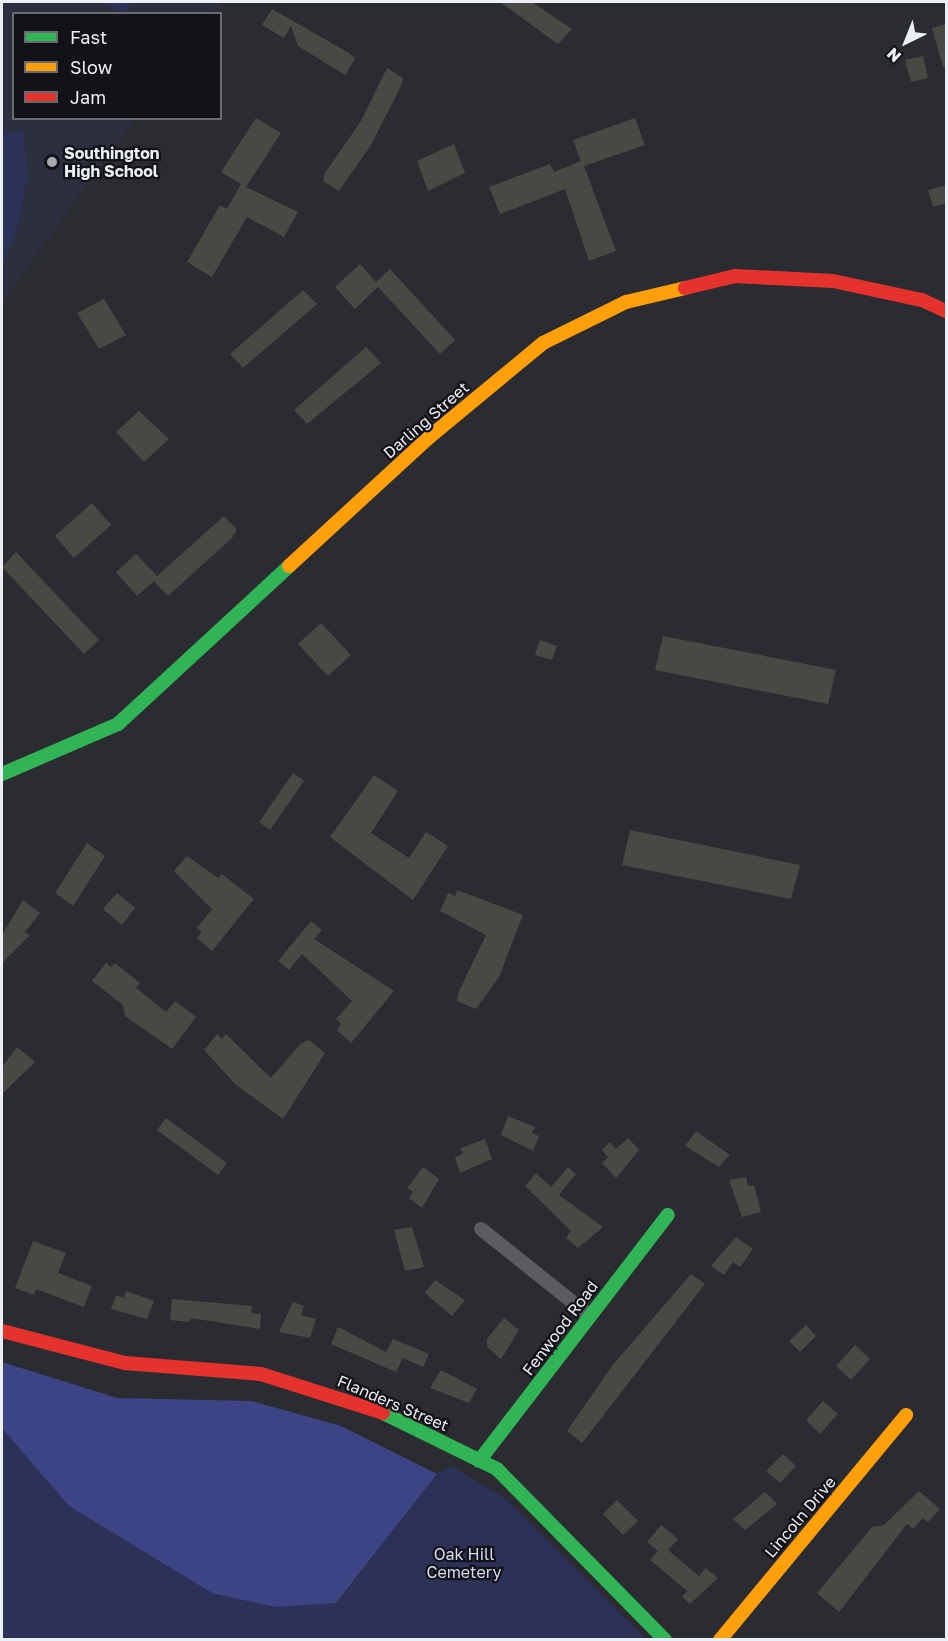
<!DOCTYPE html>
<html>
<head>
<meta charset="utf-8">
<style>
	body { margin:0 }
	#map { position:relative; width:948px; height:1641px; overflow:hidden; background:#2b2c32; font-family:"Golos Text",sans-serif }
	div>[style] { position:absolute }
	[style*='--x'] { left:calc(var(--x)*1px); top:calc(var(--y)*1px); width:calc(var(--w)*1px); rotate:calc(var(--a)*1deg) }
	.built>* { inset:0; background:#2c2f3e }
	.green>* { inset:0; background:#2c3158 }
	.forest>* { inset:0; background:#3c4485 }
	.building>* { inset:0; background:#4a4843 }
	.street>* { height:14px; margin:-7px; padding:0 7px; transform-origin:7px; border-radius:7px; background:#5b5c62 }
	.fast>* { height:14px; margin:-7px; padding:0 7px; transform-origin:7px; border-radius:7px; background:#30b455 }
	.slow>* { height:14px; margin:-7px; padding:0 7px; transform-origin:7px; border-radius:7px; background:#ff9f0a }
	.jam>* { height:14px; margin:-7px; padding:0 7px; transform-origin:7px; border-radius:7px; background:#e5322d }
	.dots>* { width:16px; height:16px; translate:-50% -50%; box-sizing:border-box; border:3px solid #121318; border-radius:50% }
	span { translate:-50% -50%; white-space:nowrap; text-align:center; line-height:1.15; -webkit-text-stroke:4.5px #121318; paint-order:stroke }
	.poi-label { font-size:16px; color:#edeff6; font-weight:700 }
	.left { translate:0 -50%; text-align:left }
	.street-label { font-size:16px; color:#edeff6 }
	.park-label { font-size:16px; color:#d7dcf2 }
	.frame { position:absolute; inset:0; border:3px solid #edeff6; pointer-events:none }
	.legend { position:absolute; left:12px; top:12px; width:210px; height:108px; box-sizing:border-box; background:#121318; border:2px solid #6a6b71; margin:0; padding:8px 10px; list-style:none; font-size:18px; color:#edeff6 }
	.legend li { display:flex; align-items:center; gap:12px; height:30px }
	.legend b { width:30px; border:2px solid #6a6b71 }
	.north { position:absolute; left:876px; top:12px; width:60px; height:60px; -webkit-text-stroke:4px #121318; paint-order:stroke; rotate:223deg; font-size:16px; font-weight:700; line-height:24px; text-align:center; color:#edeff6 }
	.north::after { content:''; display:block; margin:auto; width:21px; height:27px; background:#edeff6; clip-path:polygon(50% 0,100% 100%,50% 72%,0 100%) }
</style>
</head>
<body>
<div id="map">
	<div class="built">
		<div style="clip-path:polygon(2px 2px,222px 2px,213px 13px,14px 14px,14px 118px,135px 119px,2px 302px)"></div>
	</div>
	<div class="green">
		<div style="clip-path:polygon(102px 2px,131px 2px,124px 14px)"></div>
		<div style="clip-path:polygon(23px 131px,28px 175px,16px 232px,2px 266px,2px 134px)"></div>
		<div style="clip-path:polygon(2px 1428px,69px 1506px,212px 1593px,337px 1603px,437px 1474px,451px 1466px,507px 1500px,646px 1639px,2px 1639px)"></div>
	</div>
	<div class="forest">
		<div style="clip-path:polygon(2px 1362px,117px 1398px,251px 1401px,341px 1426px,437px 1474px,336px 1603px,276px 1607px,212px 1593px,69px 1506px,2px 1428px)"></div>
	</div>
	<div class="building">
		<div style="clip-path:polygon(500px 2px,532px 2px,572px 29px,558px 44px)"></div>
		<div style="clip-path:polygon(272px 9px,349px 53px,355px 59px,345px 75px,298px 46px,291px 26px,284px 38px,262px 25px)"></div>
		<div style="clip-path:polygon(946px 24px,946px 67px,943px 67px,932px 28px)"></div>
		<div style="clip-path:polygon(923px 56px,928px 78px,911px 82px,905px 60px)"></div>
		<div style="clip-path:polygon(387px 68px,403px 78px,401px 86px,371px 145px,339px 191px,323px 181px,325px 173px,361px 121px)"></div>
		<div style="clip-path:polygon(256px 118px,281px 133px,246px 187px,298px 212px,284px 237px,247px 217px,212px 277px,187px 262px,220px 205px,227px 209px,241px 184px,221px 172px)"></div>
		<div style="clip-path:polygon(635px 118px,645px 145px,584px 166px,616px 251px,589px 261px,565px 189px,500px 214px,489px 187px,550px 164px,554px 172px,581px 161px,573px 140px)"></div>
		<div style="clip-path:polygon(454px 144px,465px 173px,428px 191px,417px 161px)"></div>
		<div style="clip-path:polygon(946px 185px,946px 203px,933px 207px,928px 190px)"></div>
		<div style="clip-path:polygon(360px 264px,376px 282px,390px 269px,455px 340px,440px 354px,378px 287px,355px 309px,335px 287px)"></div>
		<div style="clip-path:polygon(303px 290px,317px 304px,243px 368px,230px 354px)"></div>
		<div style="clip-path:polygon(104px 299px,126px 335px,99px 349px,77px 313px)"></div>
		<div style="clip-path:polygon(366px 347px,381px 363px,307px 424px,294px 410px)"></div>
		<div style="clip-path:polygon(139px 411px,169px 439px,144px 462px,116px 432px)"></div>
		<div style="clip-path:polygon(92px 503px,111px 525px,74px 558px,55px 536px)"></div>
		<div style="clip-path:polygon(224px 516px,237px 530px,232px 538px,168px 596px,154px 581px,137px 596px,116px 572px,136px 554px,157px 576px)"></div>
		<div style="clip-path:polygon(16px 552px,99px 640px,84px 654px,2px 567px)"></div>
		<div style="clip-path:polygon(321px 623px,351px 655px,328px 676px,298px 644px)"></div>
		<div style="clip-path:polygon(663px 636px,836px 670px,828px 704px,655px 670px)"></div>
		<div style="clip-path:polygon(540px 640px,557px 646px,552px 660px,535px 655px)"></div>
		<div style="clip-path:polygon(293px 773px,304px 781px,270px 830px,259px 822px)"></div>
		<div style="clip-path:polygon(374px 775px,398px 791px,371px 833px,409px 858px,426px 832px,448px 846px,413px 900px,330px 837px)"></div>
		<div style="clip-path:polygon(630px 830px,800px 865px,791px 899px,622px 865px)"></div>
		<div style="clip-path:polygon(87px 843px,105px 856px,73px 906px,55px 893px)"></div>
		<div style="clip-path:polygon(187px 856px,218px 878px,222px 874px,254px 899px,212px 951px,197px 938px,202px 932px,197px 928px,212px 909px,174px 871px)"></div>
		<div style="clip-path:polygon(457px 890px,523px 915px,499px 977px,476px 1009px,457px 1001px,458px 993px,486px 935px,440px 911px,448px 893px,455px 896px)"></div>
		<div style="clip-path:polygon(117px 893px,135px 908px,122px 925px,103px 909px)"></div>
		<div style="clip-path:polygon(23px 900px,40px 913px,25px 932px,30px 935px,2px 963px,2px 935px)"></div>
		<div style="clip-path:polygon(311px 921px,322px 930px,314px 939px,394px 991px,351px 1043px,337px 1030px,341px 1024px,336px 1019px,352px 1001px,302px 954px,289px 970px,278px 961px)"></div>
		<div style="clip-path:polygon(106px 963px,111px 967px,115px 963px,140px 983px,136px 988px,166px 1012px,175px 1001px,196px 1017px,172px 1049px,125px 1016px,123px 1005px,92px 981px)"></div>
		<div style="clip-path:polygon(217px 1034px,222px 1039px,226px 1034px,271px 1078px,300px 1044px,309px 1040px,325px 1053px,283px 1119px,236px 1085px,204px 1050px)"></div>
		<div style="clip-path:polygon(17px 1047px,35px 1062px,2px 1094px,2px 1067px)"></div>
		<div style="clip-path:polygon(508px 1116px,535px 1127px,532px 1133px,539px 1136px,533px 1151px,501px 1135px)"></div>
		<div style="clip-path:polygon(166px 1118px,227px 1163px,218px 1175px,157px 1130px)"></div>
		<div style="clip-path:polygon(696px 1131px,730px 1155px,719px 1167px,685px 1146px)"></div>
		<div style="clip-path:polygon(628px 1138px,639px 1150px,616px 1178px,602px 1163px,608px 1157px,602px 1150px,610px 1142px,616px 1149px)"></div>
		<div style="clip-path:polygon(485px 1139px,492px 1159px,460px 1173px,455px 1157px,463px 1154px,461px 1148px)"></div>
		<div style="clip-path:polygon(423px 1167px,439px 1179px,422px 1208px,409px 1198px,413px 1192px,407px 1188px)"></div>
		<div style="clip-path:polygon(568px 1167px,576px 1174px,559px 1195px,603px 1227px,578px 1248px,566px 1238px,571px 1231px,525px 1186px,536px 1173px,551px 1187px)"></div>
		<div style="clip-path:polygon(746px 1177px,748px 1186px,754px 1185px,761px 1212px,742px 1217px,729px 1180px)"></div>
		<div style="clip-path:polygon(412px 1227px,424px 1267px,405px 1271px,394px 1230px)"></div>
		<div style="clip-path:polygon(736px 1237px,753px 1249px,740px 1267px,733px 1262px,724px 1275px,711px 1266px)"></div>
		<div style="clip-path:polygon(33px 1241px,66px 1253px,58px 1273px,92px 1286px,84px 1307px,36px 1289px,34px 1295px,15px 1288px)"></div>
		<div style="clip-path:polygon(691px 1274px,705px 1284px,582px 1443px,567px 1431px,612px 1366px)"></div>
		<div style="clip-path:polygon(435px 1280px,465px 1300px,452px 1316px,425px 1293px)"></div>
		<div style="clip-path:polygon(126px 1291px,154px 1301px,147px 1319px,111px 1309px,116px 1295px,124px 1298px)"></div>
		<div style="clip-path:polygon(172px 1299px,252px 1306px,251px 1313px,261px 1314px,260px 1329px,191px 1318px,190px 1322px,170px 1320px)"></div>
		<div style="clip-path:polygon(293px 1302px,304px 1306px,301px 1315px,316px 1319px,310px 1338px,279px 1332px)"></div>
		<div style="clip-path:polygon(504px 1318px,519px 1330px,501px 1359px,487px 1347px,487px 1339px)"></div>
		<div style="clip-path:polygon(806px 1325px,816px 1336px,800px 1352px,789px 1341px)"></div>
		<div style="clip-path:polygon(338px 1327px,386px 1352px,393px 1339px,429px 1354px,423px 1367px,403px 1358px,396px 1372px,331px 1344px)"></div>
		<div style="clip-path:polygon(855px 1345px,870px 1359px,851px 1380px,836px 1366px)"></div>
		<div style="clip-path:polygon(441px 1370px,477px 1389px,469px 1403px,430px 1388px)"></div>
		<div style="clip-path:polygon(823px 1401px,838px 1414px,820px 1434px,806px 1420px)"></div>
		<div style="clip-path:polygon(783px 1454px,796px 1466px,780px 1483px,766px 1471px)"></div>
		<div style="clip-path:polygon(919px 1491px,940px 1509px,928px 1522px,923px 1518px,913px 1529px,907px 1524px,839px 1612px,817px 1593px,872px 1527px,884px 1525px)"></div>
		<div style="clip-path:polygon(765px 1492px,777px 1504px,745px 1530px,733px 1519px)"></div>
		<div style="clip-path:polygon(617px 1500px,638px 1521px,623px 1535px,603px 1514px)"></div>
		<div style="clip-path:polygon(661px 1525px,678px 1539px,668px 1550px,699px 1576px,706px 1568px,718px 1578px,690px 1604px,682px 1597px,687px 1591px,650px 1560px,658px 1551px,647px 1542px)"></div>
	</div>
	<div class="street">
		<div style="--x:481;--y:1229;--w:139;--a:38.6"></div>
	</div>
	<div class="fast">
		<div style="--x:2;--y:774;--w:126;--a:-23.3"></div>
		<div style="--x:118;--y:724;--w:233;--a:-42.7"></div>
		<div style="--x:383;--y:1413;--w:127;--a:26.2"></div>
		<div style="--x:497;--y:1469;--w:240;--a:45.5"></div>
		<div style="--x:479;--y:1461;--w:310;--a:-52.5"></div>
	</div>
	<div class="slow">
		<div style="--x:289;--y:566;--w:188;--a:-42.6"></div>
		<div style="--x:427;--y:439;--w:151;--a:-39.6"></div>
		<div style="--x:543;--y:343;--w:93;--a:-26.3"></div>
		<div style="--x:626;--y:302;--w:61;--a:-13.3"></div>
		<div style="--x:720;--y:1640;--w:292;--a:-50.4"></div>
	</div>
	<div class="jam">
		<div style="--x:685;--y:288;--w:51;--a:-13.5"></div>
		<div style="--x:735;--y:276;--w:98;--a:2.9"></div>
		<div style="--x:833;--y:281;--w:91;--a:12.1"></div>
		<div style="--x:922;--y:300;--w:26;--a:25"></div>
		<div style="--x:2;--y:1331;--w:127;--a:14.6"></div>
		<div style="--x:125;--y:1363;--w:136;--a:4.6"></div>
		<div style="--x:261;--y:1374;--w:128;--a:17.7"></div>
	</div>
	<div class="dots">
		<div style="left:52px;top:162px;background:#a9abb1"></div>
	</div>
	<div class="poi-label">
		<span class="left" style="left:64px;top:162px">Southington<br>High School</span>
	</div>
	<div class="street-label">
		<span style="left:426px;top:420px;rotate:-41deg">Darling Street</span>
		<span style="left:560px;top:1328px;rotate:-53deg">Fenwood Road</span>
		<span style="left:393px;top:1403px;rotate:23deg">Flanders Street</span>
		<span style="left:800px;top:1517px;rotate:-50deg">Lincoln Drive</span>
	</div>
	<div class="park-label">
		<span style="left:464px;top:1563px">Oak Hill<br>Cemetery</span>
	</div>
	<div class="frame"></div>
	<ul class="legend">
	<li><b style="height:8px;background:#30b455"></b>Fast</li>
	<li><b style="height:8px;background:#ff9f0a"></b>Slow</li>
	<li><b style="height:8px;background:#e5322d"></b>Jam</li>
	</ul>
	<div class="north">N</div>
</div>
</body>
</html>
